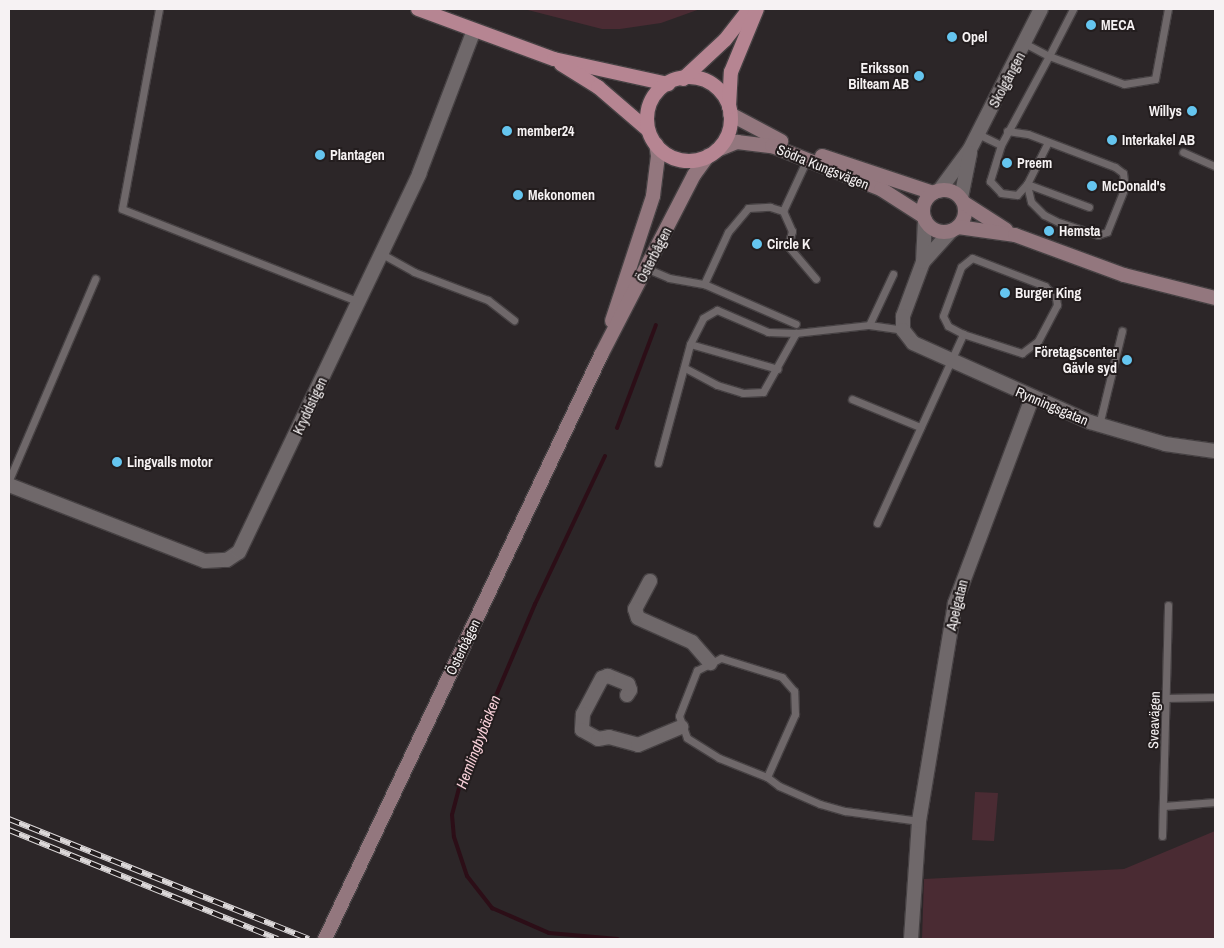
<!DOCTYPE html>
<html>
<head>
<meta charset="utf-8">
<style>
	body { margin:0 }
	#map { position:relative; width:1224px; height:948px; overflow:hidden; background:#2c2628; font-family:"Archivo Narrow",sans-serif }
	div>[style] { position:absolute }
	[style*='--x'] { left:calc(var(--x)*1px); top:calc(var(--y)*1px); width:calc(var(--w)*1px); rotate:calc(var(--a)*1deg) }
	.green>* { inset:0; background:#4a2b33 }
	.stream>* { height:4px; margin:-2px; padding:0 2px; transform-origin:2px; border-radius:2px; background:#2c0e17 }
	.roads { filter:drop-shadow(1px 0 #464143) drop-shadow(-1px 0 #464143) drop-shadow(0 1px #464143) drop-shadow(0 -1px #464143) }
	.service>* { height:7px; margin:-3.5px; padding:0 3.5px; transform-origin:3.5px; border-radius:3.5px; background:#6f686a }
	.minor>* { height:14px; margin:-7px; padding:0 7px; transform-origin:7px; border-radius:7px; background:#6f686a }
	.secondary>* { height:14px; margin:-7px; padding:0 7px; transform-origin:7px; border-radius:7px; background:#93777e }
	.secondary>.ring { margin:-7px; padding:0; box-sizing:content-box; background:none; border:14px solid #93777e; border-radius:50% }
	.primary>* { height:14px; margin:-7px; padding:0 7px; transform-origin:7px; border-radius:7px; background:#b68592 }
	.primary>.ring { margin:-7px; padding:0; box-sizing:content-box; background:none; border:14px solid #b68592; border-radius:50% }
	.rail>* { height:5.5px; margin-top:-2.75px; transform-origin:0; background:repeating-linear-gradient(90deg,#231d1e 0 11px,#dcd8d9 0 22px); box-sizing:border-box; border-block:1px solid #dcd8d9 }
	.dots>* { width:14px; height:14px; translate:-50% -50%; box-sizing:border-box; border:2px solid #231d1e; border-radius:50% }
	span { translate:-50% -50%; white-space:nowrap; text-align:center; line-height:1.15; -webkit-text-stroke:4px #231d1e; paint-order:stroke }
	.poi-label { font-size:14px; color:#f6f2f3; font-weight:700 }
	.left { translate:0 -50%; text-align:left }
	.right { translate:-100% -50%; text-align:right }
	.street-label { font-size:14px; color:#f6f2f3 }
	.water-label { font-size:15px; color:#f9d0d9; font-style:italic }
	.frame { position:absolute; inset:0; border:10px solid #f6f2f3; pointer-events:none }
</style>
</head>
<body>
<div id="map">
	<div class="green">
		<div style="clip-path:polygon(524px 9px,700px 9px,661px 23px,620px 29px,602px 29px)"></div>
		<div style="clip-path:polygon(975px 792px,998px 793px,994px 841px,972px 840px)"></div>
		<div style="clip-path:polygon(1215px 831px,1215px 939px,922px 939px,924px 879px,1124px 869px)"></div>
	</div>
	<div class="stream">
		<div style="--x:617;--y:428;--w:110;--a:-69.3"></div>
		<div style="--x:605;--y:456;--w:164;--a:115.3"></div>
		<div style="--x:535;--y:604;--w:184;--a:113.1"></div>
		<div style="--x:463;--y:773;--w:43;--a:104.7"></div>
		<div style="--x:452;--y:815;--w:22;--a:85"></div>
		<div style="--x:454;--y:837;--w:41;--a:71.6"></div>
		<div style="--x:467;--y:876;--w:41;--a:52"></div>
		<div style="--x:492;--y:908;--w:62;--a:23.7"></div>
		<div style="--x:549;--y:933;--w:69;--a:5"></div>
	</div>
	<div class="roads">
		<div class="service">
			<div style="--x:159;--y:9;--w:203;--a:100.5"></div>
			<div style="--x:122;--y:209;--w:255;--a:21.4"></div>
			<div style="--x:1026;--y:44;--w:26;--a:28"></div>
			<div style="--x:1049;--y:56;--w:53;--a:-62.9"></div>
			<div style="--x:1007;--y:131;--w:21;--a:8"></div>
			<div style="--x:1028;--y:134;--w:93;--a:20.8"></div>
			<div style="--x:1115;--y:167;--w:10;--a:37"></div>
			<div style="--x:1123;--y:173;--w:14;--a:82"></div>
			<div style="--x:1125;--y:187;--w:48;--a:111.8"></div>
			<div style="--x:1107;--y:232;--w:9;--a:162"></div>
			<div style="--x:1098;--y:235;--w:40;--a:-162"></div>
			<div style="--x:1060;--y:223;--w:18;--a:-153"></div>
			<div style="--x:1044;--y:215;--w:18;--a:-135"></div>
			<div style="--x:1031;--y:202;--w:18;--a:-103"></div>
			<div style="--x:1027;--y:184;--w:47;--a:-63.4"></div>
			<div style="--x:978;--y:134;--w:25;--a:26"></div>
			<div style="--x:1001;--y:145;--w:101;--a:-61.7"></div>
			<div style="--x:1049;--y:56;--w:80;--a:20.5"></div>
			<div style="--x:1124;--y:84;--w:31;--a:-9"></div>
			<div style="--x:1155;--y:79;--w:71;--a:-79.5"></div>
			<div style="--x:1001;--y:145;--w:38;--a:107"></div>
			<div style="--x:990;--y:181;--w:16;--a:47"></div>
			<div style="--x:1001;--y:193;--w:16;--a:7"></div>
			<div style="--x:1017;--y:195;--w:15;--a:-48"></div>
			<div style="--x:1027;--y:184;--w:66;--a:20.4"></div>
			<div style="--x:1183;--y:152;--w:35;--a:24"></div>
			<div style="--x:783;--y:211;--w:57;--a:-65.2"></div>
			<div style="--x:382;--y:254;--w:37;--a:29"></div>
			<div style="--x:414;--y:272;--w:79;--a:20.7"></div>
			<div style="--x:488;--y:300;--w:33;--a:38"></div>
			<div style="--x:648;--y:269;--w:23;--a:23"></div>
			<div style="--x:669;--y:278;--w:36;--a:10"></div>
			<div style="--x:704;--y:284;--w:100;--a:23.5"></div>
			<div style="--x:893;--y:274;--w:56;--a:115.2"></div>
			<div style="--x:869;--y:325;--w:34;--a:8"></div>
			<div style="--x:704;--y:284;--w:57;--a:-65.2"></div>
			<div style="--x:728;--y:232;--w:31;--a:-50"></div>
			<div style="--x:748;--y:208;--w:22;--a:-3"></div>
			<div style="--x:770;--y:207;--w:14;--a:17"></div>
			<div style="--x:783;--y:211;--w:22;--a:66"></div>
			<div style="--x:792;--y:231;--w:16;--a:105"></div>
			<div style="--x:788;--y:246;--w:43;--a:49.7"></div>
			<div style="--x:690;--y:344;--w:91;--a:15.9"></div>
			<div style="--x:685;--y:368;--w:36;--a:28"></div>
			<div style="--x:717;--y:385;--w:27;--a:17"></div>
			<div style="--x:743;--y:393;--w:20;--a:-3"></div>
			<div style="--x:763;--y:392;--w:68;--a:-60.8"></div>
			<div style="--x:852;--y:399;--w:74;--a:22.4"></div>
			<div style="--x:1099;--y:425;--w:97;--a:-76.3"></div>
			<div style="--x:658;--y:463;--w:123;--a:-74.9"></div>
			<div style="--x:690;--y:344;--w:29;--a:-63"></div>
			<div style="--x:703;--y:318;--w:16;--a:-30"></div>
			<div style="--x:717;--y:310;--w:56;--a:23.3"></div>
			<div style="--x:768;--y:332;--w:28;--a:2"></div>
			<div style="--x:796;--y:333;--w:73;--a:-6.3"></div>
			<div style="--x:9;--y:480;--w:219;--a:-66.8"></div>
			<div style="--x:877;--y:523;--w:208;--a:-65.5"></div>
			<div style="--x:963;--y:334;--w:62;--a:17.9"></div>
			<div style="--x:1022;--y:353;--w:20;--a:-37"></div>
			<div style="--x:1038;--y:341;--w:41;--a:-62.2"></div>
			<div style="--x:1057;--y:305;--w:7;--a:-98"></div>
			<div style="--x:1056;--y:298;--w:16;--a:-133"></div>
			<div style="--x:1045;--y:286;--w:78;--a:-159"></div>
			<div style="--x:972;--y:258;--w:14;--a:141"></div>
			<div style="--x:961;--y:267;--w:52;--a:110.2"></div>
			<div style="--x:943;--y:316;--w:11;--a:63"></div>
			<div style="--x:948;--y:326;--w:17;--a:28"></div>
			<div style="--x:1167;--y:698;--w:48;--a:-1.2"></div>
			<div style="--x:767;--y:777;--w:69;--a:-66"></div>
			<div style="--x:795;--y:714;--w:23;--a:-92"></div>
			<div style="--x:794;--y:691;--w:18;--a:-131"></div>
			<div style="--x:782;--y:677;--w:64;--a:-162.7"></div>
			<div style="--x:721;--y:658;--w:27;--a:153"></div>
			<div style="--x:697;--y:670;--w:49;--a:111.4"></div>
			<div style="--x:679;--y:716;--w:23;--a:70"></div>
			<div style="--x:687;--y:738;--w:38;--a:32"></div>
			<div style="--x:719;--y:758;--w:52;--a:21.6"></div>
			<div style="--x:767;--y:777;--w:15;--a:37"></div>
			<div style="--x:779;--y:786;--w:45;--a:23.7"></div>
			<div style="--x:820;--y:804;--w:26;--a:16"></div>
			<div style="--x:845;--y:811;--w:75;--a:7.7"></div>
			<div style="--x:1164;--y:806;--w:51;--a:-4.5"></div>
			<div style="--x:1162;--y:836;--w:231;--a:-88.5"></div>
		</div>
		<div class="minor">
			<div style="--x:939;--y:191;--w:52;--a:-53.6"></div>
			<div style="--x:970;--y:149;--w:157;--a:-63.1"></div>
			<div style="--x:961;--y:198;--w:46;--a:-78.7"></div>
			<div style="--x:925;--y:220;--w:42;--a:92.7"></div>
			<div style="--x:923;--y:262;--w:58;--a:110.3"></div>
			<div style="--x:903;--y:316;--w:14;--a:90"></div>
			<div style="--x:903;--y:330;--w:16;--a:52"></div>
			<div style="--x:913;--y:343;--w:194;--a:24.1"></div>
			<div style="--x:1090;--y:422;--w:78;--a:16.3"></div>
			<div style="--x:1165;--y:444;--w:50;--a:8"></div>
			<div style="--x:923;--y:262;--w:42;--a:-47.9"></div>
			<div style="--x:9;--y:485;--w:210;--a:21.2"></div>
			<div style="--x:205;--y:561;--w:22;--a:-3"></div>
			<div style="--x:227;--y:560;--w:14;--a:-34"></div>
			<div style="--x:239;--y:552;--w:419;--a:-64.5"></div>
			<div style="--x:419;--y:174;--w:154;--a:-69.1"></div>
			<div style="--x:650;--y:581;--w:32;--a:118"></div>
			<div style="--x:635;--y:609;--w:9;--a:72"></div>
			<div style="--x:638;--y:618;--w:59;--a:24"></div>
			<div style="--x:692;--y:642;--w:28;--a:49"></div>
			<div style="--x:627;--y:695;--w:6;--a:-59"></div>
			<div style="--x:630;--y:690;--w:6;--a:-108"></div>
			<div style="--x:628;--y:684;--w:22;--a:-158"></div>
			<div style="--x:608;--y:676;--w:6;--a:162"></div>
			<div style="--x:602;--y:678;--w:41;--a:117.8"></div>
			<div style="--x:583;--y:714;--w:16;--a:94"></div>
			<div style="--x:582;--y:730;--w:18;--a:29"></div>
			<div style="--x:598;--y:739;--w:11;--a:-10"></div>
			<div style="--x:609;--y:737;--w:30;--a:15"></div>
			<div style="--x:638;--y:745;--w:47;--a:-22.7"></div>
			<div style="--x:911;--y:939;--w:118;--a:-86.1"></div>
			<div style="--x:919;--y:821;--w:221;--a:-80.6"></div>
			<div style="--x:955;--y:603;--w:219;--a:-69.4"></div>
		</div>
		<div class="secondary">
			<div style="--x:730;--y:114;--w:58;--a:27.9"></div>
			<div style="--x:717;--y:150;--w:22;--a:-22"></div>
			<div style="--x:737;--y:142;--w:35;--a:7"></div>
			<div style="--x:772;--y:146;--w:117;--a:21.5"></div>
			<div style="--x:881;--y:189;--w:50;--a:32.7"></div>
			<div style="--x:822;--y:156;--w:117;--a:18.4"></div>
			<div class="ring" style="left:923px;top:190px;width:28px;height:28px"></div>
			<div style="--x:964;--y:203;--w:50;--a:32.7"></div>
			<div style="--x:958;--y:227;--w:58;--a:8"></div>
			<div style="--x:1015;--y:235;--w:116;--a:20.2"></div>
			<div style="--x:1124;--y:275;--w:94;--a:14.2"></div>
			<div style="--x:612;--y:321;--w:132;--a:-71.8"></div>
			<div style="--x:653;--y:196;--w:40;--a:-82.9"></div>
			<div style="--x:658;--y:156;--w:12;--a:-99"></div>
			<div style="--x:325;--y:939;--w:646;--a:-64.7"></div>
			<div style="--x:601;--y:355;--w:203;--a:-62.7"></div>
			<div style="--x:694;--y:175;--w:24;--a:-54"></div>
		</div>
		<div class="primary">
			<div style="--x:418;--y:9;--w:145;--a:20.2"></div>
			<div style="--x:554;--y:59;--w:117;--a:12.4"></div>
			<div style="--x:561;--y:64;--w:44;--a:31.9"></div>
			<div style="--x:598;--y:87;--w:66;--a:40.7"></div>
			<div class="ring" style="left:647px;top:77px;width:70px;height:70px"></div>
			<div style="--x:683;--y:79;--w:57;--a:-42.9"></div>
			<div style="--x:725;--y:40;--w:39;--a:-52"></div>
			<div style="--x:729;--y:107;--w:35;--a:-87"></div>
			<div style="--x:731;--y:72;--w:68;--a:-67.6"></div>
		</div>
	</div>
	<div class="rail">
		<div style="--x:9;--y:819;--w:323;--a:21.8"></div>
		<div style="--x:9;--y:830;--w:290;--a:22.1"></div>
	</div>
	<div class="dots">
		<div style="left:1091px;top:25px;background:#65c5ef"></div>
		<div style="left:952px;top:37px;background:#65c5ef"></div>
		<div style="left:919px;top:76px;background:#65c5ef"></div>
		<div style="left:1192px;top:111px;background:#65c5ef"></div>
		<div style="left:507px;top:131px;background:#65c5ef"></div>
		<div style="left:1112px;top:140px;background:#65c5ef"></div>
		<div style="left:320px;top:155px;background:#65c5ef"></div>
		<div style="left:1007px;top:163px;background:#65c5ef"></div>
		<div style="left:1092px;top:186px;background:#65c5ef"></div>
		<div style="left:518px;top:195px;background:#65c5ef"></div>
		<div style="left:1049px;top:231px;background:#65c5ef"></div>
		<div style="left:757px;top:244px;background:#65c5ef"></div>
		<div style="left:1005px;top:293px;background:#65c5ef"></div>
		<div style="left:1127px;top:360px;background:#65c5ef"></div>
		<div style="left:117px;top:462px;background:#65c5ef"></div>
	</div>
	<div class="poi-label">
		<span class="left" style="left:1101px;top:25px">MECA</span>
		<span class="left" style="left:962px;top:37px">Opel</span>
		<span class="right" style="left:909px;top:76px">Eriksson<br>Bilteam AB</span>
		<span class="right" style="left:1182px;top:111px">Willys</span>
		<span class="left" style="left:517px;top:131px">member24</span>
		<span class="left" style="left:1122px;top:140px">Interkakel AB</span>
		<span class="left" style="left:330px;top:155px">Plantagen</span>
		<span class="left" style="left:1017px;top:163px">Preem</span>
		<span class="left" style="left:1102px;top:186px">McDonald's</span>
		<span class="left" style="left:528px;top:195px">Mekonomen</span>
		<span class="left" style="left:1059px;top:231px">Hemsta</span>
		<span class="left" style="left:767px;top:244px">Circle K</span>
		<span class="left" style="left:1015px;top:293px">Burger King</span>
		<span class="right" style="left:1117px;top:360px">Företagscenter<br>Gävle syd</span>
		<span class="left" style="left:127px;top:462px">Lingvalls motor</span>
	</div>
	<div class="street-label">
		<span style="left:1007px;top:80px;rotate:-62deg">Skolgången</span>
		<span style="left:823px;top:167px;rotate:22deg">Södra Kungsvägen</span>
		<span style="left:654px;top:255px;rotate:-63deg">Österbågen</span>
		<span style="left:310px;top:406px;rotate:-65deg">Kryddstigen</span>
		<span style="left:1052px;top:406px;rotate:23deg">Rynningsgatan</span>
		<span style="left:957px;top:605px;rotate:-76deg">Apelgatan</span>
		<span style="left:463px;top:647px;rotate:-64deg">Österbågen</span>
		<span style="left:1154px;top:720px;rotate:-88deg">Sveavägen</span>
	</div>
	<div class="water-label">
		<span style="left:478px;top:742px;rotate:-69deg">Hemlingbybäcken</span>
	</div>
	<div class="frame"></div>
</div>
</body>
</html>
